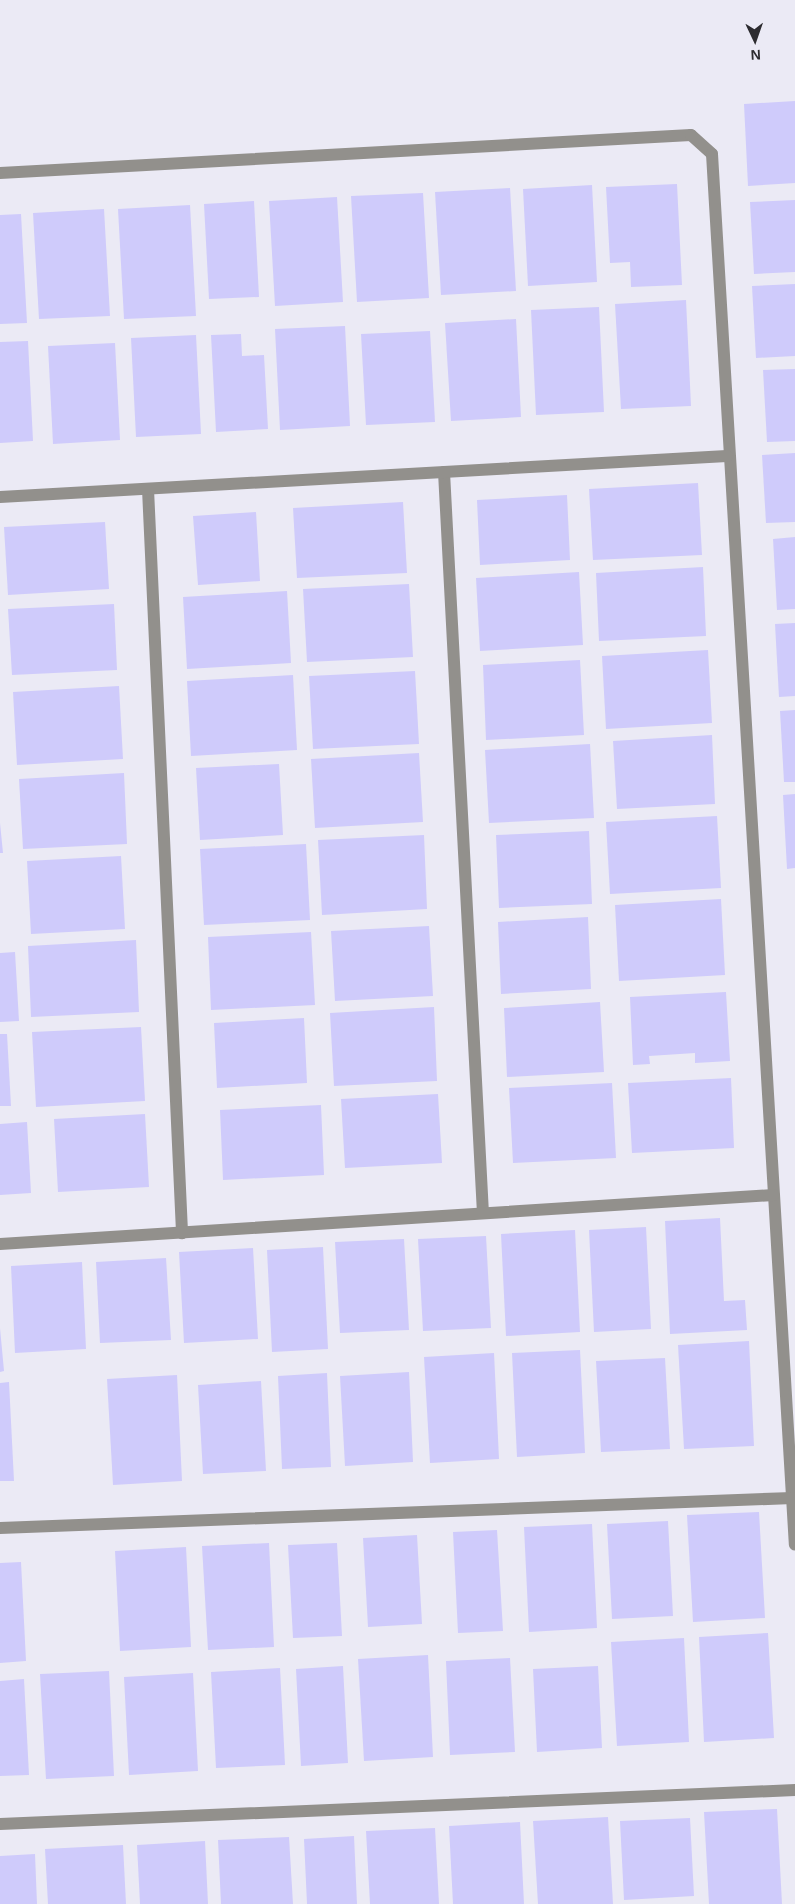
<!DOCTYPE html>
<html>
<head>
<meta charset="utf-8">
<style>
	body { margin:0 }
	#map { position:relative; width:795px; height:1904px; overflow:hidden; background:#ebeaf5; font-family:Helvetica,sans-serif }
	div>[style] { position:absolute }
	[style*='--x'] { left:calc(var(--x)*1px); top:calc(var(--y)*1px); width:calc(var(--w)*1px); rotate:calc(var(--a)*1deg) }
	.building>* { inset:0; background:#cfcbfb }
	.minor>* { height:12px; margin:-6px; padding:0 6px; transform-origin:6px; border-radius:6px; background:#92908c }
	span { translate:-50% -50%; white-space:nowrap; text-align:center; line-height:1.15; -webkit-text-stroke:4px #ebeaf5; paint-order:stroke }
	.north { position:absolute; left:730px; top:15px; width:50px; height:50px; -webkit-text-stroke:4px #ebeaf5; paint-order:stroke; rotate:177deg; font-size:14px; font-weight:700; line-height:20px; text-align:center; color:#2d2c30 }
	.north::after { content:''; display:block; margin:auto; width:18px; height:22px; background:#2d2c30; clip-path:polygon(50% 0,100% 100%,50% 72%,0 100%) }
</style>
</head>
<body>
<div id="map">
	<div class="building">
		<div style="clip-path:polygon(795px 101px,795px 183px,748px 186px,744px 104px)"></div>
		<div style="clip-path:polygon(677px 184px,682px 285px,631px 287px,630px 262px,610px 263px,606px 187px)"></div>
		<div style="clip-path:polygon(592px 185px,597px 282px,528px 286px,523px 189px)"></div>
		<div style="clip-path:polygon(510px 188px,516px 291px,441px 295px,435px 192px)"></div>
		<div style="clip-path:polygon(423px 193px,429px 298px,357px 302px,351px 196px)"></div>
		<div style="clip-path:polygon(337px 197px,343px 302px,275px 306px,269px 201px)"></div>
		<div style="clip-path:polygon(795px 200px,795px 272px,754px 274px,750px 202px)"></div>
		<div style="clip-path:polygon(254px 201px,259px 297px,209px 299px,204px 204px)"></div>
		<div style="clip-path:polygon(190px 205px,196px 316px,124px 319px,118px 209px)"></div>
		<div style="clip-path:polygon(104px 209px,110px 316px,39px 319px,33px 213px)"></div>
		<div style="clip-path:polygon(21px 214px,27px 323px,0 324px,0 215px)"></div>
		<div style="clip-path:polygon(795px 284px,795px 356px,756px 358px,752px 286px)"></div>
		<div style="clip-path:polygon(686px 300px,691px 406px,621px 409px,615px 304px)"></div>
		<div style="clip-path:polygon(599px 307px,604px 412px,536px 415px,531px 310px)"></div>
		<div style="clip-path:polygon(516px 319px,521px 417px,451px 421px,445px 323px)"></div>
		<div style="clip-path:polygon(345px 326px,350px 426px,280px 430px,275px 329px)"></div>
		<div style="clip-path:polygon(430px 331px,435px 422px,366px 425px,361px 334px)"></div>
		<div style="clip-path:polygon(241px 334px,242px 356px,264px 355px,268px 429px,216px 432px,211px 335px)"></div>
		<div style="clip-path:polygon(196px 335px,201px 434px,136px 437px,131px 338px)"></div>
		<div style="clip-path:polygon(28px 341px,33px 441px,0 443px,0 342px)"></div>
		<div style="clip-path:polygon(115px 343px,120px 440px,53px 444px,48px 346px)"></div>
		<div style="clip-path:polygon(795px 369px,795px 441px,767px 442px,763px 370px)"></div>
		<div style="clip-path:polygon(795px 453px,795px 522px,766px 523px,762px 455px)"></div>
		<div style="clip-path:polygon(698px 483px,702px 555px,593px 560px,589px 489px)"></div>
		<div style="clip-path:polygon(567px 495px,570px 560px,480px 565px,477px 500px)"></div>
		<div style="clip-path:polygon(403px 502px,407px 573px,297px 578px,293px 508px)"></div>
		<div style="clip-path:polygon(256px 512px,260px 581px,198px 585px,193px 516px)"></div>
		<div style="clip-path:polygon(105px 522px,109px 589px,8px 595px,4px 527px)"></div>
		<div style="clip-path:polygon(795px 537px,795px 609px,777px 610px,773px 539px)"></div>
		<div style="clip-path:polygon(703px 567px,706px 636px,599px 641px,596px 573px)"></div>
		<div style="clip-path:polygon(579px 572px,583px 645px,480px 651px,476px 578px)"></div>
		<div style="clip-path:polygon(409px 584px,413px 657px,307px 662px,303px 589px)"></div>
		<div style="clip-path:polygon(287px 591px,291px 663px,187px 669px,183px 597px)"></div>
		<div style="clip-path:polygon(114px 604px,117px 670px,12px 675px,8px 609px)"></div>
		<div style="clip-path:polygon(795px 623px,795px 696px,779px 697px,775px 624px)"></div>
		<div style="clip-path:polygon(708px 650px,712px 723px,606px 729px,602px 656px)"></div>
		<div style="clip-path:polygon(580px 660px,584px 735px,486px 740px,483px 665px)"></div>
		<div style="clip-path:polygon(415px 671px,419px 744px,313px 749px,309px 676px)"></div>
		<div style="clip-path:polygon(293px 675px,297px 750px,191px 756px,187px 681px)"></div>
		<div style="clip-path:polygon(119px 686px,123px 759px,17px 765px,13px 692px)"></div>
		<div style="clip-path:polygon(795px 710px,795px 782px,784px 782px,780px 711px)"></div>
		<div style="clip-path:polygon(712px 735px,715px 804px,617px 809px,613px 741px)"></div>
		<div style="clip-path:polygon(590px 744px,594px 818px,489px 823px,485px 750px)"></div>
		<div style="clip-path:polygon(419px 753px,423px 822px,315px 828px,311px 759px)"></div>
		<div style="clip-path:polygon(279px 764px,283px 835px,200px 840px,196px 768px)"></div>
		<div style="clip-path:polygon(124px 773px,127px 844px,23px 849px,19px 779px)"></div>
		<div style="clip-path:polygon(795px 794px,795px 868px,787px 869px,783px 795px)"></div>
		<div style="clip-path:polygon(717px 816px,721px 888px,610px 894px,606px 822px)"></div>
		<div style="clip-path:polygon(0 823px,3px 853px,0 853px)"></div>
		<div style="clip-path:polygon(589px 831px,592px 904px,499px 908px,496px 835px)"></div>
		<div style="clip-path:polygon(424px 835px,427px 909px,322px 915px,318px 840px)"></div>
		<div style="clip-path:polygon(306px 844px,310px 920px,204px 925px,200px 849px)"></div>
		<div style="clip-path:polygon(121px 856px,125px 929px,31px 934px,27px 861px)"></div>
		<div style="clip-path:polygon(721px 899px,725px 975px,619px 981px,615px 905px)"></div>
		<div style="clip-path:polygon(588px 917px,591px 989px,501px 994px,498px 922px)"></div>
		<div style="clip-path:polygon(429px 926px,433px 996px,335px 1001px,331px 931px)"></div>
		<div style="clip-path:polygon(311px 932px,315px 1005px,211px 1010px,208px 937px)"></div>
		<div style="clip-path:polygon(136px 940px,139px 1012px,31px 1017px,28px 946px)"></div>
		<div style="clip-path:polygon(15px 952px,19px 1021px,0 1022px,0 953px)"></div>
		<div style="clip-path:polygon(726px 992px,730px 1061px,695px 1063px,695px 1053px,649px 1056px,650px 1064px,633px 1065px,630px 997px)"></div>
		<div style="clip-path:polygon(600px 1002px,604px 1072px,507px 1077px,504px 1008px)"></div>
		<div style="clip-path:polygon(434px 1007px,437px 1081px,334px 1086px,330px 1013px)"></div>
		<div style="clip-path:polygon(304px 1018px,307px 1083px,217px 1088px,214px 1023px)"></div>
		<div style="clip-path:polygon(141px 1027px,145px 1101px,36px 1107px,32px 1032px)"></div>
		<div style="clip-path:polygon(0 1034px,7px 1034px,11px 1106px,0 1106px)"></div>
		<div style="clip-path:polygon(731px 1078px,734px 1148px,632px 1153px,628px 1083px)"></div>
		<div style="clip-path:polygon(612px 1083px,616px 1158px,513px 1163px,509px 1088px)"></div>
		<div style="clip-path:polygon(438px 1094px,442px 1163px,345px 1168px,341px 1099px)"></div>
		<div style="clip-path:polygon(321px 1105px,324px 1175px,223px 1180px,220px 1110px)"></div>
		<div style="clip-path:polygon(145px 1114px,149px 1187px,58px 1192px,54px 1119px)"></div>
		<div style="clip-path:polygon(27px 1122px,31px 1193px,0 1195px,0 1124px)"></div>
		<div style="clip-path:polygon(720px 1218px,724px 1301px,745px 1300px,747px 1330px,670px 1334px,665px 1221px)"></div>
		<div style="clip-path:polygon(646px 1227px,651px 1329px,594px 1332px,589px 1230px)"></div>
		<div style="clip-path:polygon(575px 1230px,580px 1332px,506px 1336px,501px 1234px)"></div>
		<div style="clip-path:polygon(486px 1236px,491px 1328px,423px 1331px,418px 1239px)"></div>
		<div style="clip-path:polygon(404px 1239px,409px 1330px,340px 1333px,335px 1242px)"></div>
		<div style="clip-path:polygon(323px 1247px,328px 1349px,272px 1352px,267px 1250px)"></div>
		<div style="clip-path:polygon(253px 1248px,258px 1339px,184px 1343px,179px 1252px)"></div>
		<div style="clip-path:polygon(166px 1258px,171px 1340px,100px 1343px,96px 1262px)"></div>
		<div style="clip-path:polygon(82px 1262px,86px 1349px,15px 1353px,11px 1266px)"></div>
		<div style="clip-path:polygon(0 1328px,4px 1371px,0 1372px)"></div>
		<div style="clip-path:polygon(749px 1341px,754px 1446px,684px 1449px,678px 1345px)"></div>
		<div style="clip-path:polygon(580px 1350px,585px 1453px,517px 1457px,512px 1353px)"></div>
		<div style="clip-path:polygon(494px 1353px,499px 1459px,430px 1463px,424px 1357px)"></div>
		<div style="clip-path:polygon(665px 1358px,670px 1449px,601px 1452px,596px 1361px)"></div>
		<div style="clip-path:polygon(409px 1372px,413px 1462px,345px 1466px,340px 1376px)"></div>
		<div style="clip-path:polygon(327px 1373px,331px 1467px,282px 1469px,278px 1376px)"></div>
		<div style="clip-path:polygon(177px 1375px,182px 1481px,113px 1485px,107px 1379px)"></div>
		<div style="clip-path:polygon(261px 1381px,266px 1471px,203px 1474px,198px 1385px)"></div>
		<div style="clip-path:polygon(9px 1382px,14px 1481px,0 1481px,0 1383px)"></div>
		<div style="clip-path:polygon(759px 1512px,765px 1618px,693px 1622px,687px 1515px)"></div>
		<div style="clip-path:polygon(668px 1521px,673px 1616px,612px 1619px,607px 1524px)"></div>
		<div style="clip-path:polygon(592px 1524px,597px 1628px,529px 1632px,524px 1527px)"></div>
		<div style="clip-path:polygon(497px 1530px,503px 1631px,458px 1633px,453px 1532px)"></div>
		<div style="clip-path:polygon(417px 1535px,422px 1624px,368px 1627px,363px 1538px)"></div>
		<div style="clip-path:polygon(269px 1543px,274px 1647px,208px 1650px,202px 1546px)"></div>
		<div style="clip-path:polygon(337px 1543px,342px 1636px,293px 1638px,288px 1545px)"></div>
		<div style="clip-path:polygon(186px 1547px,191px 1647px,120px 1651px,115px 1551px)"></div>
		<div style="clip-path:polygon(21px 1562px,26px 1661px,0 1663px,0 1563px)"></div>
		<div style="clip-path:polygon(768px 1633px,774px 1738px,704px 1742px,699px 1637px)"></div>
		<div style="clip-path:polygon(684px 1638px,689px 1742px,617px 1746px,611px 1642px)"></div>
		<div style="clip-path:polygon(428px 1655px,433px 1757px,364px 1761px,358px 1659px)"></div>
		<div style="clip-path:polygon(510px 1658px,515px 1752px,450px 1755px,446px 1661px)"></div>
		<div style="clip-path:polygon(343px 1666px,348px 1763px,301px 1766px,296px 1669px)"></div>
		<div style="clip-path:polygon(598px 1666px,602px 1748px,537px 1752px,533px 1669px)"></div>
		<div style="clip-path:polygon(280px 1668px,285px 1765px,216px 1768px,211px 1672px)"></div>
		<div style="clip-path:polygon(109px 1671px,114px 1776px,46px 1779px,40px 1674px)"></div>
		<div style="clip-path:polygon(193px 1673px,198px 1771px,129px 1775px,124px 1677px)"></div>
		<div style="clip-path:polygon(24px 1679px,29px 1775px,0 1776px,0 1681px)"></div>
		<div style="clip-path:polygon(777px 1809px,782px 1904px,709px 1904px,704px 1812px)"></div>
		<div style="clip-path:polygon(608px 1817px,613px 1904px,538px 1904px,533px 1821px)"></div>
		<div style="clip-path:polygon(690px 1818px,694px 1896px,624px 1900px,620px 1821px)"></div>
		<div style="clip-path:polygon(520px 1822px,524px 1904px,453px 1904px,449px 1826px)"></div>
		<div style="clip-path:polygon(435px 1828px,439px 1904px,370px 1904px,366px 1831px)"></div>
		<div style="clip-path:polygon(354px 1836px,357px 1904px,307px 1904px,304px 1839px)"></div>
		<div style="clip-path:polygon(289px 1837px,293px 1904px,221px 1904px,218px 1840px)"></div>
		<div style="clip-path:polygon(205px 1841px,208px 1904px,140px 1904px,137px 1845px)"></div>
		<div style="clip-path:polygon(123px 1845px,126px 1904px,48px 1904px,45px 1849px)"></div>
		<div style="clip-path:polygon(35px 1854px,37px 1904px,0 1904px,0 1856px)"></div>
	</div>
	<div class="minor">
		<div style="--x:0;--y:173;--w:692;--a:-3.15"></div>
		<div style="--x:691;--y:135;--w:28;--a:42"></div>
		<div style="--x:712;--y:154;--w:1393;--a:86.59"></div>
		<div style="--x:444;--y:472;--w:742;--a:86.99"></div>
		<div style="--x:148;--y:489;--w:745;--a:87.38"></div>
		<div style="--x:0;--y:497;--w:728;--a:-3.23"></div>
		<div style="--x:0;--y:1244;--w:775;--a:-3.63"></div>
		<div style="--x:0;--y:1528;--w:793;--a:-2.17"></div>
		<div style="--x:0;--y:1824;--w:796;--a:-2.45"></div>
	</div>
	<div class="north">N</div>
</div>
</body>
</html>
